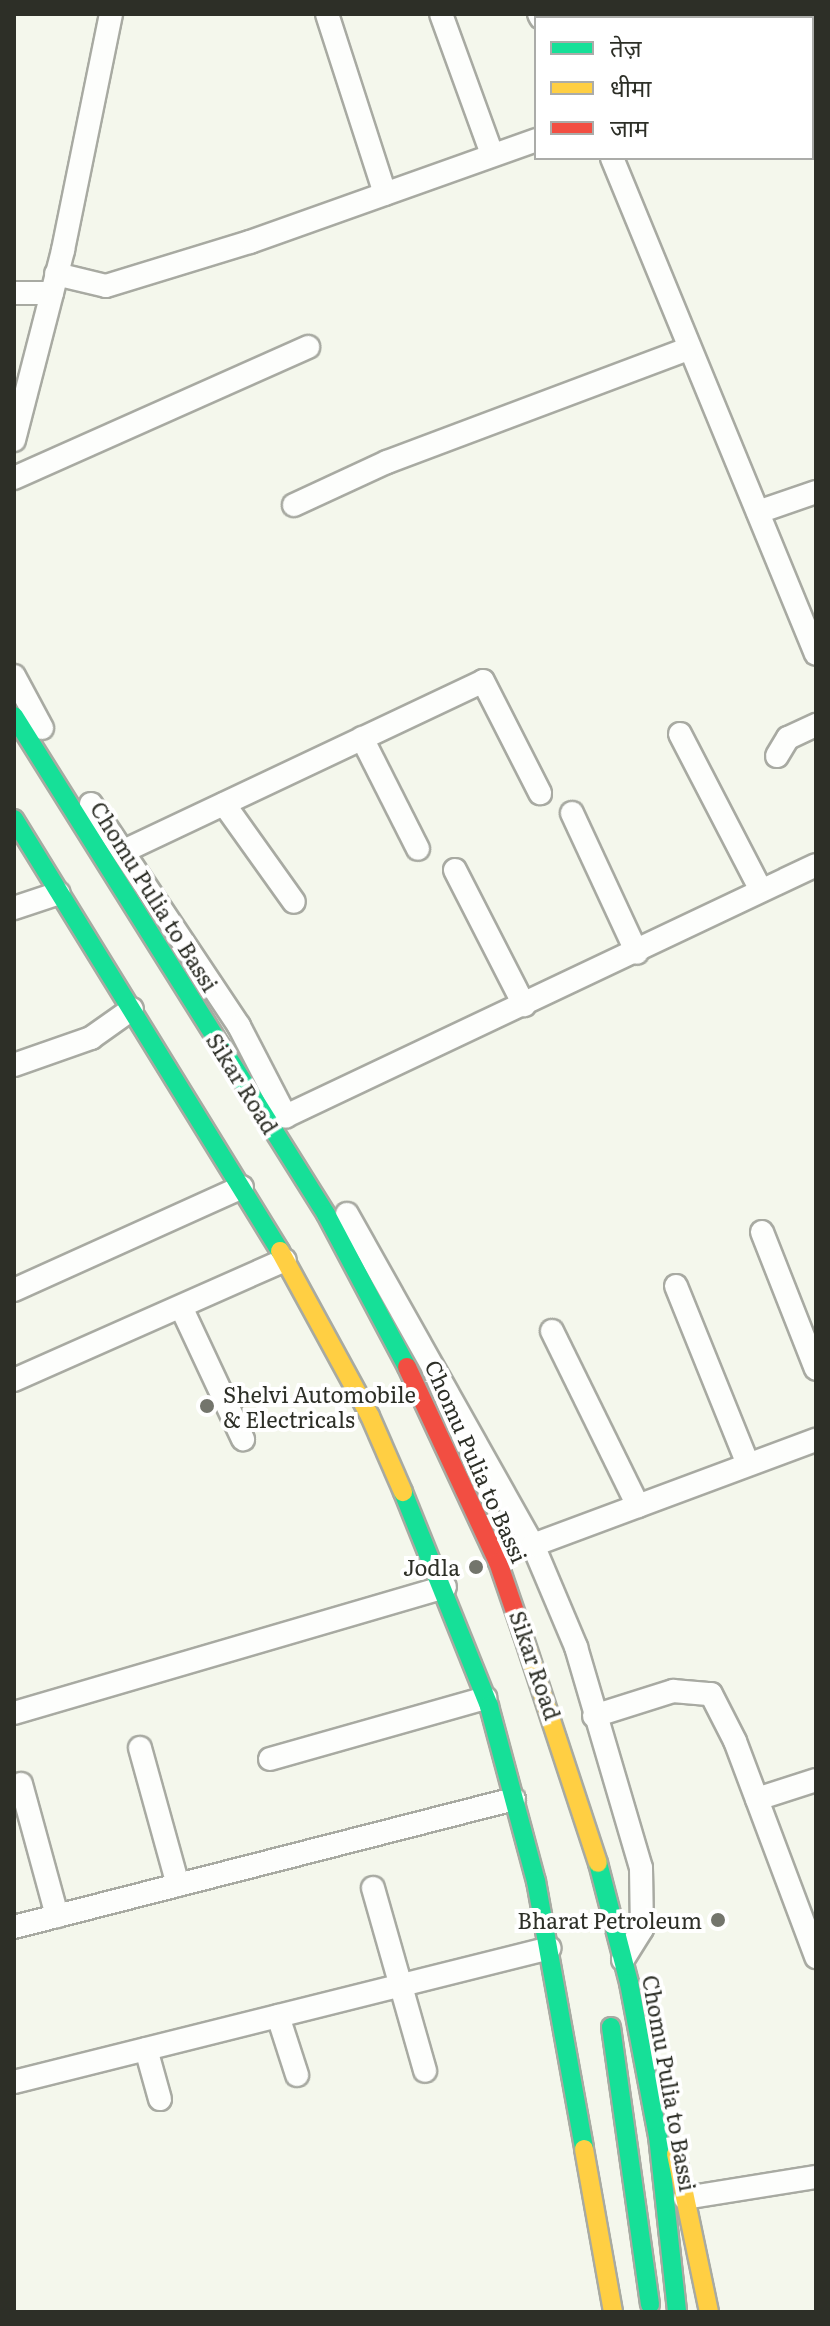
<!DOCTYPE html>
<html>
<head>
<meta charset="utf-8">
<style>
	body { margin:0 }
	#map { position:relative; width:830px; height:2326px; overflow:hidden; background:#f4f7ec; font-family:Literata,"Noto Sans Devanagari",serif }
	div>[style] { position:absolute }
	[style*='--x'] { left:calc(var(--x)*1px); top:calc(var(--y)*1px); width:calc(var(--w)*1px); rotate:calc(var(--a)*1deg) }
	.roads { filter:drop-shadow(2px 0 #a8aaa2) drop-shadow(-2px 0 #a8aaa2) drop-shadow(0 2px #a8aaa2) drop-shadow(0 -2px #a8aaa2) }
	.street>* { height:22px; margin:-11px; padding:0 11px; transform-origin:11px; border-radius:11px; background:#fdfefc }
	.fast>* { height:18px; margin:-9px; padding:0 9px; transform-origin:9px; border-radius:9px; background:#16e098 }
	.slow>* { height:18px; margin:-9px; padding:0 9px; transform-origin:9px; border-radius:9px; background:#ffcf43 }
	.jam>* { height:18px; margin:-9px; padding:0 9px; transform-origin:9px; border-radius:9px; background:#f24e42 }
	.dots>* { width:22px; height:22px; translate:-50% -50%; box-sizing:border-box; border:4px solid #fff; border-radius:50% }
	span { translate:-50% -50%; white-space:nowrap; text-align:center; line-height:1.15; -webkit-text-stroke:8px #fff; paint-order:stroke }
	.street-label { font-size:22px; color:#2d2f27 }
	.poi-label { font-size:22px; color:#2d2f27 }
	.left { translate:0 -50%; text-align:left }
	.right { translate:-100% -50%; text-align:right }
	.frame { position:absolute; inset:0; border:16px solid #2d2f27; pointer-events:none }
	.legend { position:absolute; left:534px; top:16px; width:280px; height:144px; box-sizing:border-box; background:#fff; border:2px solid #abaca9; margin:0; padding:10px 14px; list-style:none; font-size:24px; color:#2d2f27 }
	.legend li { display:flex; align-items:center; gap:16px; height:40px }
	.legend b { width:40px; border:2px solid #abaca9 }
</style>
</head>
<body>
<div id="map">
	<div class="roads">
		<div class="street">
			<div style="--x:327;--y:14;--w:189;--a:72.1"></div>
			<div style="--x:441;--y:14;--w:149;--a:70"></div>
			<div style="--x:539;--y:14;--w:4;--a:63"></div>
			<div style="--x:612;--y:158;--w:536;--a:67.64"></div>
			<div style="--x:56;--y:274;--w:51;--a:13.5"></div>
			<div style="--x:106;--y:286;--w:151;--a:-17"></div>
			<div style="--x:250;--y:242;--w:304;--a:-19.6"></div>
			<div style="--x:14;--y:293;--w:38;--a:0"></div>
			<div style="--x:14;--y:440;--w:196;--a:-75.5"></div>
			<div style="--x:63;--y:250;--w:241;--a:-78.5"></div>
			<div style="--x:14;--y:478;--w:322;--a:-24"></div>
			<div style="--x:294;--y:505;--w:102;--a:-24.8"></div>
			<div style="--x:387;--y:462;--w:322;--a:-20.6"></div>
			<div style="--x:758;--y:512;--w:61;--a:-19"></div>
			<div style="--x:14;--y:676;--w:59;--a:61.7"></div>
			<div style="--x:680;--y:734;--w:176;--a:62.6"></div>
			<div style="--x:362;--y:738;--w:124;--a:63.2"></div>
			<div style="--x:777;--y:756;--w:21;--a:-59"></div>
			<div style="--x:788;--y:738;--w:31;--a:-25"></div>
			<div style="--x:91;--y:804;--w:267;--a:56.3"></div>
			<div style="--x:239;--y:1026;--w:102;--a:62.7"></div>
			<div style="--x:224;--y:804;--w:120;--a:54.5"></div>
			<div style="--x:572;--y:813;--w:154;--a:65.1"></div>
			<div style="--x:124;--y:851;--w:397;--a:-25.3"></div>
			<div style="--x:483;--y:681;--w:126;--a:63"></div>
			<div style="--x:455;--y:870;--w:152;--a:62.9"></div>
			<div style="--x:14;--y:908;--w:47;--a:-18.4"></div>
			<div style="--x:14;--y:1065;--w:82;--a:-19.3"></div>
			<div style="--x:91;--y:1038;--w:50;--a:-35.3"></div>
			<div style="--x:286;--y:1116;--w:586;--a:-25.34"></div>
			<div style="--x:347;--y:1214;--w:380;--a:60.7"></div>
			<div style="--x:533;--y:1545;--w:111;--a:67.1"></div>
			<div style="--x:576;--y:1647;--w:230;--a:73.6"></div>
			<div style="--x:641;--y:1868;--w:61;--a:89.1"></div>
			<div style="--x:642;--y:1929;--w:36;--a:122"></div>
			<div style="--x:762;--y:1232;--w:147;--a:68.5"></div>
			<div style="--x:676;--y:1286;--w:192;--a:68"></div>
			<div style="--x:14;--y:1290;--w:250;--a:-24.3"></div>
			<div style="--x:182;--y:1309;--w:144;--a:64.9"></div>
			<div style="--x:552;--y:1331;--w:195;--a:63.8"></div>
			<div style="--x:14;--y:1380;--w:296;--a:-23.9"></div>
			<div style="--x:533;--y:1545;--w:302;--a:-20.4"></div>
			<div style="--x:14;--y:1713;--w:449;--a:-16.3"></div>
			<div style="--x:594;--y:1716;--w:83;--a:-17.6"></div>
			<div style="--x:673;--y:1691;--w:38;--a:5"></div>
			<div style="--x:711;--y:1694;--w:53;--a:62.9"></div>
			<div style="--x:735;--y:1741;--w:231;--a:69.4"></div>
			<div style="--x:140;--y:1748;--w:142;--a:74.5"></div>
			<div style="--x:270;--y:1759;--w:224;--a:-15.8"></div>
			<div style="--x:21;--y:1784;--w:137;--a:74.7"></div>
			<div style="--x:757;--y:1799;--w:62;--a:-17.9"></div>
			<div style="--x:373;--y:1888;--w:190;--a:74.1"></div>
			<div style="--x:14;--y:1927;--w:516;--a:-14.36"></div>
			<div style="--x:278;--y:2016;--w:62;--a:72.1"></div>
			<div style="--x:146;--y:2049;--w:52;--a:74.4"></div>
			<div style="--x:14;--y:2082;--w:552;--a:-14.04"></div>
			<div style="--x:685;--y:2198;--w:133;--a:-9.1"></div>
		</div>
		<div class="fast">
			<div style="--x:14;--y:716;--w:588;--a:57.93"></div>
			<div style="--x:326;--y:1214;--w:173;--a:62.1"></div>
			<div style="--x:14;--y:819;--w:507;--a:58.38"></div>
			<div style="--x:403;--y:1492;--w:231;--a:68.1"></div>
			<div style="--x:489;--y:1706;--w:181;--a:75"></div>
			<div style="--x:536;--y:1881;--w:272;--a:79.8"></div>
			<div style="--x:598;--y:1863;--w:124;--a:75.5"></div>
			<div style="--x:629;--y:1983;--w:156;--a:79.3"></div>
			<div style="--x:658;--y:2136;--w:177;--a:83.8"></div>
			<div style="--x:611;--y:2027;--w:280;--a:82"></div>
		</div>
		<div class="slow">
			<div style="--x:280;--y:1251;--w:188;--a:61.4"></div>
			<div style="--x:370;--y:1416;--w:83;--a:66.5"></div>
			<div style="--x:522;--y:1632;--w:243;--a:71.8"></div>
			<div style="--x:584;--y:2149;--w:166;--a:79.9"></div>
			<div style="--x:676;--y:2154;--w:161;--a:78.2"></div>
		</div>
		<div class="jam">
			<div style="--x:407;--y:1367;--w:215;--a:65"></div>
			<div style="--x:498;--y:1562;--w:74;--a:71.1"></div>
		</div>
	</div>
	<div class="dots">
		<div style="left:207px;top:1406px;background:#73756c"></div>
		<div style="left:476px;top:1567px;background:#73756c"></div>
		<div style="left:718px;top:1920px;background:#73756c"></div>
	</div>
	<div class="street-label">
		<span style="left:155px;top:896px;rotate:58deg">Chomu Pulia to Bassi</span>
		<span style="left:243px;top:1083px;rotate:58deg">Sikar Road</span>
		<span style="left:477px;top:1461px;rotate:66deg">Chomu Pulia to Bassi</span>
		<span style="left:536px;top:1665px;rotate:71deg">Sikar Road</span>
		<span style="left:670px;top:2083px;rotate:80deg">Chomu Pulia to Bassi</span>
	</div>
	<div class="poi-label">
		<span class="left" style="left:223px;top:1406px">Shelvi Automobile<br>&amp; Electricals</span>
		<span class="right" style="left:460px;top:1567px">Jodla</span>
		<span class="right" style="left:702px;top:1920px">Bharat Petroleum</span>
	</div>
	<div class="frame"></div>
	<ul class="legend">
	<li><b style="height:10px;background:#16e098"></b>तेज़</li>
	<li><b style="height:10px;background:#ffcf43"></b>धीमा</li>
	<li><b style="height:10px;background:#f24e42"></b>जाम</li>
	</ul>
</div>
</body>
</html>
